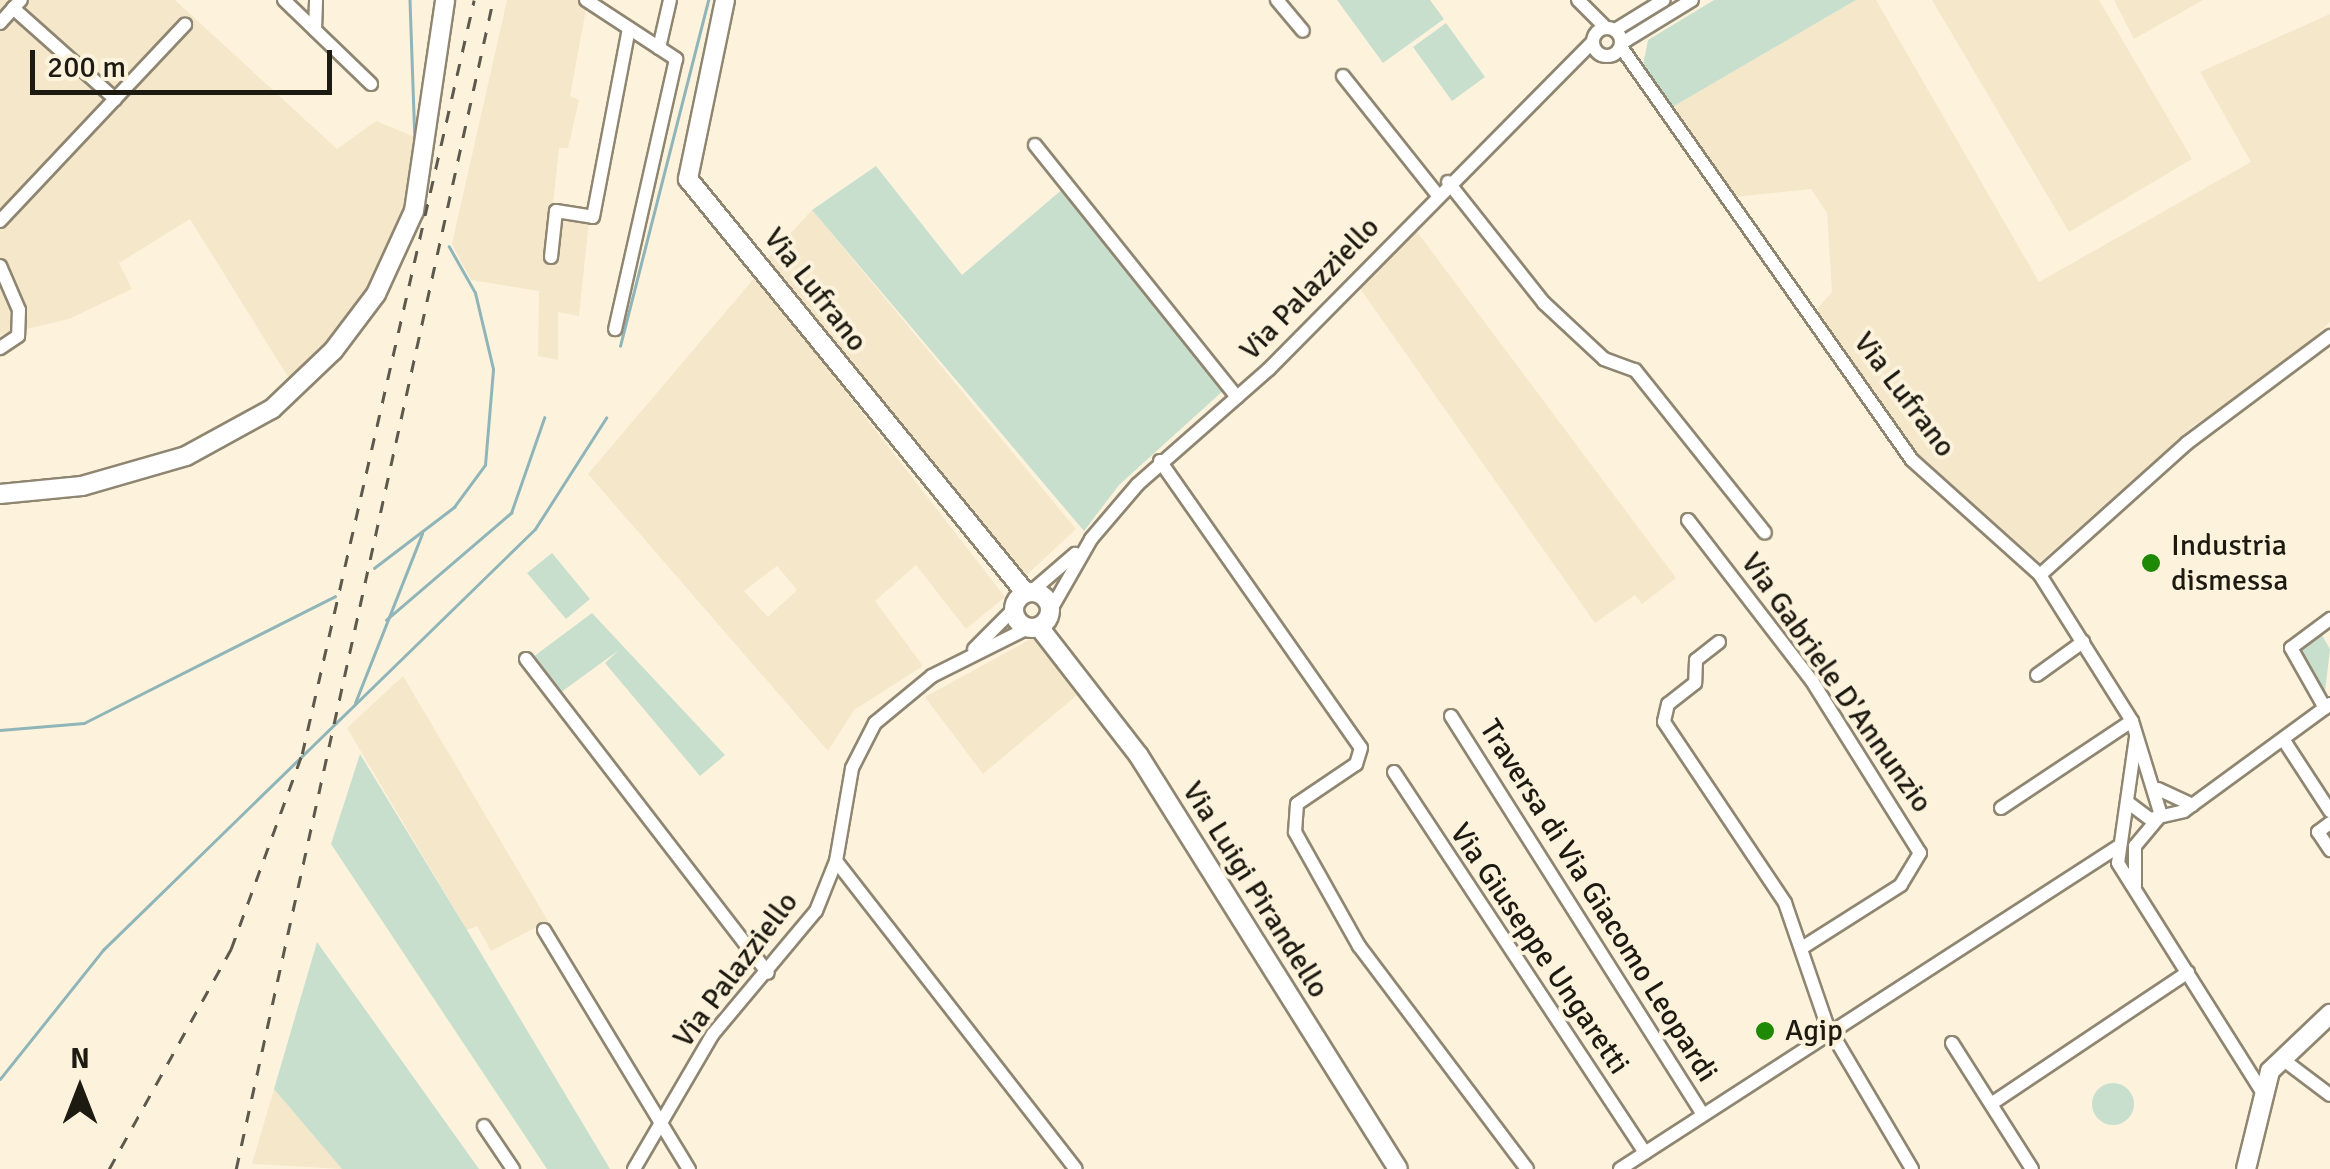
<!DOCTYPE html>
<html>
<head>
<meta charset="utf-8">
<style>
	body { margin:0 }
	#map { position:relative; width:2330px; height:1169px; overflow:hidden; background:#fdf3dd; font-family:Signika,sans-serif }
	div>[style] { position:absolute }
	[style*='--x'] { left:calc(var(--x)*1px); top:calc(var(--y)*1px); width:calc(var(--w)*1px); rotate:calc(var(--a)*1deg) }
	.built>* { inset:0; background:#f4e7ca }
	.green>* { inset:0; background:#c8dfce }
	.round { border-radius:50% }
	.stream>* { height:2.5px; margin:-1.25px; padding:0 1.25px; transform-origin:1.25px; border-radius:1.25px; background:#90b5b9 }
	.roads { filter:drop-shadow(2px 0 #8f8672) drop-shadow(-2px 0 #8f8672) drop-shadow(0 2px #8f8672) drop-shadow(0 -2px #8f8672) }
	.street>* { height:12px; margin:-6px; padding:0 6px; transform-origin:6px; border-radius:6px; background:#fff }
	.street>.ring { margin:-6px; padding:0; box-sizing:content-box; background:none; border:12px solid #fff; border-radius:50% }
	.secondary>* { height:18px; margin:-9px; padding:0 9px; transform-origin:9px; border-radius:9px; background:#fff }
	.secondary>.ring { margin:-9px; padding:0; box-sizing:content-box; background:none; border:18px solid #fff; border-radius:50% }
	.rail>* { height:2.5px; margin-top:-1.25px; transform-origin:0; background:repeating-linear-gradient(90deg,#5e594d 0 12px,transparent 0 24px) }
	.dots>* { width:28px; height:28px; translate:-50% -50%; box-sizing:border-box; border:5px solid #fdf3dd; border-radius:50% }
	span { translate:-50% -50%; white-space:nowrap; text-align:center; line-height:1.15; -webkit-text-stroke:8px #fdf3dd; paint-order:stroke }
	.street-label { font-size:30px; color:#1d1a12 }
	.poi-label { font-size:30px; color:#1d1a12 }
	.left { translate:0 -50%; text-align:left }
	.north { position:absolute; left:30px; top:1039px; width:100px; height:100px; -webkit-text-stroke:8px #fdf3dd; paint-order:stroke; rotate:0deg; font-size:28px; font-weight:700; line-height:40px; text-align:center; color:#1d1a12 }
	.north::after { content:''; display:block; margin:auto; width:35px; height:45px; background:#1d1a12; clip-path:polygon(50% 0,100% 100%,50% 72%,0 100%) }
	.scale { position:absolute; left:30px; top:50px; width:302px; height:45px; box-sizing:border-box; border:5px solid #1d1a12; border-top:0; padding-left:12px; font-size:30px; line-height:35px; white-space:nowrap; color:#1d1a12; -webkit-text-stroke:8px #fdf3dd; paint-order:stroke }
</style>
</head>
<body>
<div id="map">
	<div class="built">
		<div style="clip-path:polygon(0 0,175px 0,337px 149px,376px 121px,422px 140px,390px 256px,353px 319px,293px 385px,190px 219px,119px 263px,132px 289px,69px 319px,0 335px)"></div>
		<div style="clip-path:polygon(507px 0,585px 0,586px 9px,570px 96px,579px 100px,568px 148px,559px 148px,553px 204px,590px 211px,579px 316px,558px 312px,558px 360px,538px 356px,539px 291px,471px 280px,452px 244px)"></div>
		<div style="clip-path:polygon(1856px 0,1876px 0,2039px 282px,2251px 162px,2200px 72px,2330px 14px,2330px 322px,2277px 372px,2193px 426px,2040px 562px,1909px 446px,1817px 309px,1832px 292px,1827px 213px,1811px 189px,1734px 197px,1669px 109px)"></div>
		<div style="clip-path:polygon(1932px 0,2099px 0,2192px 159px,2069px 232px)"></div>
		<div style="clip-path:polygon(2114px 0,2203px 0,2134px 39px)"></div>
		<div style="clip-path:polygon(812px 210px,1076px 529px,1019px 582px,767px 259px)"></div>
		<div style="clip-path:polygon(1412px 225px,1676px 578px,1642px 604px,1635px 595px,1595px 623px,1359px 287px)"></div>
		<div style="clip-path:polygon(evenodd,756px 276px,1005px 597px,966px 629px,916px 565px,875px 601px,923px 666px,854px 710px,828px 751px,588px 474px,756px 276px,777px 566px,797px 590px,768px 617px,744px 591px,777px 566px)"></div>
		<div style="clip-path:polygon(1040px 634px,1082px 691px,983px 774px,925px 697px)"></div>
		<div style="clip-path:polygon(403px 676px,548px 921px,491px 951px,477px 926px,467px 930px,347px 728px)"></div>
		<div style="clip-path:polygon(274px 1089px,342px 1169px,252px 1164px)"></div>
	</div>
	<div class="green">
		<div style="clip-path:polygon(1337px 0,1430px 0,1444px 19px,1383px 63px)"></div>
		<div style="clip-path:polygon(1714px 0,1856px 0,1669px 109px,1642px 71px,1648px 40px)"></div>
		<div style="clip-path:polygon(1446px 23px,1485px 77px,1452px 101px,1413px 47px)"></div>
		<div style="clip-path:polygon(876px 166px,962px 275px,1065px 187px,1225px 389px,1119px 485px,1084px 531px,812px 210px)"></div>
		<div style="clip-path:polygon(552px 553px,590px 599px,566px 619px,527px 573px)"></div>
		<div style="clip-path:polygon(592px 613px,725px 755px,700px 776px,605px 663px,619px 650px,560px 693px,533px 657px)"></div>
		<div style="clip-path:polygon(2319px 630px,2330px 649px,2324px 701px,2296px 646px)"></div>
		<div style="clip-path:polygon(360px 754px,467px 930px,610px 1169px,547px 1169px,331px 844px)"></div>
		<div style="clip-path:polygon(317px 942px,479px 1169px,342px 1169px,274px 1089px)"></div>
		<div class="round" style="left:2092px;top:1083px;width:42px;height:42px"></div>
	</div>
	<div class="stream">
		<div style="--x:410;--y:0;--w:143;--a:88"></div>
		<div style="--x:620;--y:346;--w:357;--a:-75.7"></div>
		<div style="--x:374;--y:568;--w:101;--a:-37.3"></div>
		<div style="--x:454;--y:507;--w:52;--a:-53.6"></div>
		<div style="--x:485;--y:465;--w:96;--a:-85.2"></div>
		<div style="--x:493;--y:369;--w:78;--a:-103.3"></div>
		<div style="--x:475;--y:293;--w:53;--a:-119.5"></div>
		<div style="--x:386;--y:620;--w:165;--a:-40.6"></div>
		<div style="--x:511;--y:513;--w:101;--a:-70.8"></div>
		<div style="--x:355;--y:703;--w:182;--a:-68.4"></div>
		<div style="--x:0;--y:730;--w:84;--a:-4.8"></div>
		<div style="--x:84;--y:723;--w:281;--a:-26.8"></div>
		<div style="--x:0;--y:1079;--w:165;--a:-51.4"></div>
		<div style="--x:103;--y:950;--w:603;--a:-44.26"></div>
		<div style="--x:535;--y:529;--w:132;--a:-57.4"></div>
	</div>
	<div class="roads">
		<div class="street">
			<div style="--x:284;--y:0;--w:121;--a:44"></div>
			<div style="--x:586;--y:0;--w:108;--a:33.2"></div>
			<div style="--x:676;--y:59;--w:277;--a:102.7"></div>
			<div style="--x:1277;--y:0;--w:40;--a:50"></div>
			<div style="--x:1578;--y:0;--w:40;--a:45"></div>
			<div style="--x:13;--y:8;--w:137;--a:41.7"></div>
			<div style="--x:0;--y:23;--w:31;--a:-48"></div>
			<div class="ring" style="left:1593px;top:28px;width:16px;height:16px"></div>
			<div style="--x:315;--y:30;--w:30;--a:-88"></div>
			<div style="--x:1615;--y:30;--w:57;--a:-31.5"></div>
			<div style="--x:1622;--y:43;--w:82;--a:-31.6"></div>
			<div style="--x:1621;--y:47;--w:505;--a:54.83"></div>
			<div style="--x:1912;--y:460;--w:172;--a:41.9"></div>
			<div style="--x:2040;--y:575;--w:173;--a:57.8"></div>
			<div style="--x:2132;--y:721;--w:98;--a:72.9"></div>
			<div style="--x:2161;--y:815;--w:40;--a:130"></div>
			<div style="--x:2135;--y:846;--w:40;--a:90"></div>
			<div style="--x:659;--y:48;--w:49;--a:-77.1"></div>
			<div style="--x:1343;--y:76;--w:149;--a:51.5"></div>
			<div style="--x:1035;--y:145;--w:323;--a:51.3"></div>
			<div style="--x:1448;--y:182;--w:154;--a:51.6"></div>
			<div style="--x:1544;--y:303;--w:82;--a:43"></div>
			<div style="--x:1604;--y:359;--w:33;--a:20"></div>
			<div style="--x:1635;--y:370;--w:208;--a:51.4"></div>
			<div style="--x:0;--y:221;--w:270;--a:-46.7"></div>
			<div style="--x:551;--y:257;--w:46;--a:-83.8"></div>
			<div style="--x:556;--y:211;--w:37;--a:9"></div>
			<div style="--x:593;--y:217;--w:192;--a:-79.2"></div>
			<div style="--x:0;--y:266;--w:48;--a:66.6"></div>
			<div style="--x:19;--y:310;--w:26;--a:92"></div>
			<div style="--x:18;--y:336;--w:22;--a:146"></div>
			<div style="--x:1160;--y:461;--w:350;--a:55"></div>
			<div style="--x:1361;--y:748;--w:17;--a:107"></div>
			<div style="--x:1356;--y:764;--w:71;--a:145.9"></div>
			<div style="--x:1297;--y:804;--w:28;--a:94"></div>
			<div style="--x:1295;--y:832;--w:131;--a:60.7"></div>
			<div style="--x:1359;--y:946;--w:279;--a:53"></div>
			<div style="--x:1688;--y:520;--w:203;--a:52.4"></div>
			<div style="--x:1812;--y:681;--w:203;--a:57.9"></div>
			<div style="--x:1920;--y:853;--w:37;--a:121"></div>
			<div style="--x:1901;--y:885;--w:114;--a:147.6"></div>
			<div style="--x:2040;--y:575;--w:198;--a:-41.9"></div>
			<div style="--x:2187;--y:443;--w:179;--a:-36.8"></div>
			<div style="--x:1032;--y:591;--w:57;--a:-40.7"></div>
			<div style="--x:1050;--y:611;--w:83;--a:-60.3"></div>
			<div style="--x:1091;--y:539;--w:72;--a:-49.5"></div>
			<div style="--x:1138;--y:484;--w:174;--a:-41.3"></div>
			<div style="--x:1269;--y:369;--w:459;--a:-45.3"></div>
			<div style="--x:1719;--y:642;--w:29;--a:142"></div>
			<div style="--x:1696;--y:660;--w:23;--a:92"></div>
			<div style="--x:1695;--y:683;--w:34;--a:142"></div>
			<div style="--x:1668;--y:704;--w:18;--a:103"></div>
			<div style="--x:1664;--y:722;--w:218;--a:56.2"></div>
			<div style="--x:1785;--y:903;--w:129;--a:71"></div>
			<div style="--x:1827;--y:1025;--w:167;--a:59.4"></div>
			<div style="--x:974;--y:649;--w:55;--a:-45"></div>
			<div style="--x:526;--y:659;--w:396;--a:52.4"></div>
			<div style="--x:2037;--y:675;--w:57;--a:-35.7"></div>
			<div style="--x:2325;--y:708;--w:69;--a:-119.5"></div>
			<div style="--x:2291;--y:648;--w:49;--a:-36.6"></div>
			<div style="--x:1451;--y:716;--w:471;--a:57.7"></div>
			<div style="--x:2136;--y:737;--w:127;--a:98.1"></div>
			<div style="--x:2118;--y:863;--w:268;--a:57.8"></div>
			<div style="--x:2283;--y:739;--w:86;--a:56.9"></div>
			<div style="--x:1394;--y:772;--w:456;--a:56.6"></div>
			<div style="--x:2158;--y:789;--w:38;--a:25"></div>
			<div style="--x:2130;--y:804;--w:25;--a:37"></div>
			<div style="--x:2150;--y:819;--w:35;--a:-13"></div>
			<div style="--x:2184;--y:811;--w:181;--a:-36.2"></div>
			<div style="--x:2001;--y:808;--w:157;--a:-33.6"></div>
			<div style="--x:2330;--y:823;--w:15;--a:143"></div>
			<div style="--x:2318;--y:832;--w:22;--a:56"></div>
			<div style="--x:836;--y:861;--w:390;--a:52.1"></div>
			<div style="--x:544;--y:930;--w:280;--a:58.8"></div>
			<div style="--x:1952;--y:1043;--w:149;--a:57.6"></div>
			<div style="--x:2281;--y:1058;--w:61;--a:37.1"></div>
			<div style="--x:1991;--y:1104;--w:237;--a:-33.8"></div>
			<div style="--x:484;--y:1126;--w:52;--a:56"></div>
			<div style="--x:634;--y:1169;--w:156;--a:-59.7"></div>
			<div style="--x:713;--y:1034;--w:160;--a:-50.1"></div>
			<div style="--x:816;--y:911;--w:54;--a:-68.2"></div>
			<div style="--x:836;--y:861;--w:94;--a:-80.2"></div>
			<div style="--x:852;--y:768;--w:51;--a:-62.9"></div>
			<div style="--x:875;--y:723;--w:74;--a:-39.5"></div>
			<div style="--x:932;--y:676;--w:107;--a:-26.6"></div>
			<div style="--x:1620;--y:1169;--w:594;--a:-32.91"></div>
		</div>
		<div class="secondary">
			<div style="--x:725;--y:0;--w:183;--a:101.7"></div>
			<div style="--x:688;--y:179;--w:533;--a:50.79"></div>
			<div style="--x:0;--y:494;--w:82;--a:-5.6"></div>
			<div style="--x:82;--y:486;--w:108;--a:-16.1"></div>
			<div style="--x:186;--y:456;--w:98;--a:-28.7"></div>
			<div style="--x:272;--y:409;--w:84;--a:-43.6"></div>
			<div style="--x:333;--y:351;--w:71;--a:-53"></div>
			<div style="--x:376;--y:294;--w:91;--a:-65.4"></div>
			<div style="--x:414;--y:211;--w:213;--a:-81.6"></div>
			<div class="ring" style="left:1014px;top:592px;width:18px;height:18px"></div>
			<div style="--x:1039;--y:627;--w:163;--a:52.2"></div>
			<div style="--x:1139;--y:756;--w:487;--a:57.9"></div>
			<div style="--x:2246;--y:1169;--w:101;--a:-76.2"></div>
			<div style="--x:2270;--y:1071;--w:83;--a:-43.5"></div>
		</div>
	</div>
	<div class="rail">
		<div style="--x:109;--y:1169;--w:252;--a:-61"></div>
		<div style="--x:231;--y:949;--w:208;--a:-70"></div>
		<div style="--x:302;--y:754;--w:773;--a:-77.15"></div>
		<div style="--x:236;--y:1169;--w:1197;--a:-77.6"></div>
	</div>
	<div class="dots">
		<div style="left:2151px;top:563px;background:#1d8904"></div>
		<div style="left:1765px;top:1031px;background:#1d8904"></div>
	</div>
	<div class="street-label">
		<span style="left:1310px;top:289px;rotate:-46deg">Via Palazziello</span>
		<span style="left:815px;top:290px;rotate:52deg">Via Lufrano</span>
		<span style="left:1904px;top:395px;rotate:53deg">Via Lufrano</span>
		<span style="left:1836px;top:683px;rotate:55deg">Via Gabriele D'Annunzio</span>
		<span style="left:1255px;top:890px;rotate:58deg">Via Luigi Pirandello</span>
		<span style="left:1598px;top:901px;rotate:58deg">Traversa di Via Giacomo Leopardi</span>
		<span style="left:1539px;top:949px;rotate:56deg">Via Giuseppe Ungaretti</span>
		<span style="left:736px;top:970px;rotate:-53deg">Via Palazziello</span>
	</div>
	<div class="poi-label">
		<span class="left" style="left:2171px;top:563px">Industria<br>dismessa</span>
		<span class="left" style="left:1785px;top:1031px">Agip</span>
	</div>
	<div class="north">N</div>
	<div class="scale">200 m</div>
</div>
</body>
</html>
